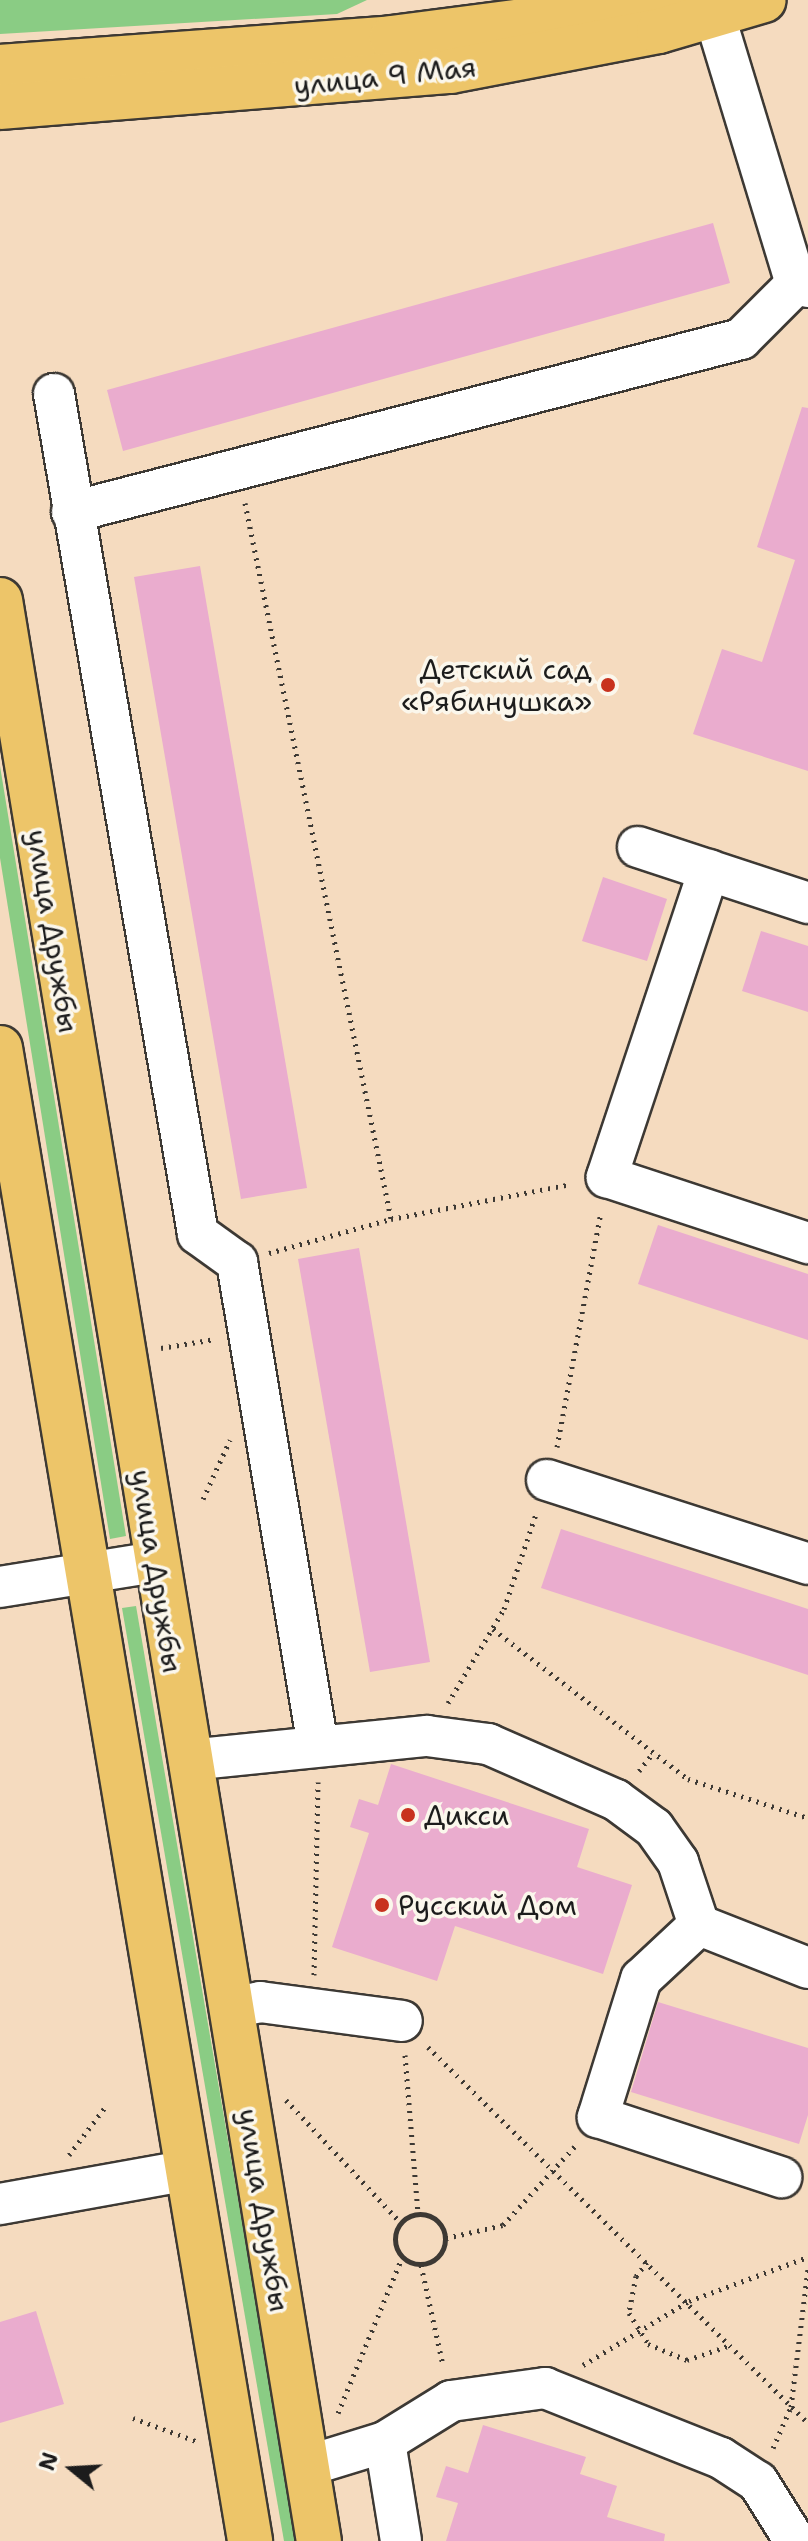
<!DOCTYPE html>
<html>
<head>
<meta charset="utf-8">
<style>
	body { margin:0 }
	#map { position:relative; width:808px; height:2541px; overflow:hidden; background:#f5dbbf; font-family:"Shantell Sans",sans-serif }
	div>[style] { position:absolute }
	[style*='--x'] { left:calc(var(--x)*1px); top:calc(var(--y)*1px); width:calc(var(--w)*1px); rotate:calc(var(--a)*1deg) }
	.green>* { inset:0; background:#8acc84 }
	.building>* { inset:0; background:#eaacce }
	.path>* { height:5px; margin-top:-2.5px; transform-origin:0; background:repeating-linear-gradient(90deg,#3d3934 0 2px,transparent 0 8px) }
	.path>.ring { margin:-2.5px; padding:0; box-sizing:content-box; background:none; border:5px solid #3d3934; border-radius:50% }
	.roads { filter:drop-shadow(2px 0 #3d3934) drop-shadow(-2px 0 #3d3934) drop-shadow(0 2px #3d3934) drop-shadow(0 -2px #3d3934) }
	.minor>* { height:40px; margin:-20px; padding:0 20px; transform-origin:20px; border-radius:20px; background:#fff }
	.major>* { height:44px; margin:-22px; padding:0 22px; transform-origin:22px; border-radius:22px; background:#edc569 }
	.dots>* { width:22px; height:22px; translate:-50% -50%; box-sizing:border-box; border:4px solid #fbf7ec; border-radius:50% }
	span { translate:-50% -50%; white-space:nowrap; text-align:center; line-height:1.15; -webkit-text-stroke:7px #fbf7ec; paint-order:stroke }
	.street-label { font-size:28px; color:#1c1c1c }
	.poi-label { font-size:28px; color:#1c1c1c }
	.right { translate:-100% -50%; text-align:right }
	.left { translate:0 -50%; text-align:left }
	.north { position:absolute; left:32px; top:2429px; width:80px; height:80px; -webkit-text-stroke:6px #fbf7ec; paint-order:stroke; rotate:288deg; font-size:22px; font-weight:700; line-height:32px; text-align:center; color:#1c1c1c }
	.north::after { content:''; display:block; margin:auto; width:28px; height:36px; background:#1c1c1c; clip-path:polygon(50% 0,100% 100%,50% 72%,0 100%) }
</style>
</head>
<body>
<div id="map">
	<div class="green">
		<div style="clip-path:polygon(0 0,367px 0,337px 14px,0 34px)"></div>
		<div style="clip-path:polygon(0 766px,126px 1536px,110px 1539px,0 858px)"></div>
		<div style="clip-path:polygon(136px 1606px,297px 2541px,284px 2541px,122px 1608px)"></div>
	</div>
	<div class="building">
		<div style="clip-path:polygon(713px 223px,730px 283px,123px 451px,107px 390px)"></div>
		<div style="clip-path:polygon(802px 407px,808px 408px,808px 771px,693px 734px,722px 649px,762px 662px,795px 560px,757px 547px)"></div>
		<div style="clip-path:polygon(200px 566px,307px 1188px,241px 1199px,134px 577px)"></div>
		<div style="clip-path:polygon(603px 877px,667px 899px,647px 961px,582px 941px)"></div>
		<div style="clip-path:polygon(761px 931px,808px 946px,808px 1012px,742px 991px)"></div>
		<div style="clip-path:polygon(658px 1225px,808px 1274px,808px 1340px,638px 1284px)"></div>
		<div style="clip-path:polygon(359px 1248px,430px 1662px,370px 1672px,298px 1259px)"></div>
		<div style="clip-path:polygon(561px 1529px,808px 1609px,808px 1675px,541px 1588px)"></div>
		<div style="clip-path:polygon(391px 1764px,589px 1829px,577px 1867px,632px 1885px,603px 1974px,455px 1926px,437px 1981px,332px 1947px,369px 1833px,350px 1827px,359px 1799px,378px 1805px)"></div>
		<div style="clip-path:polygon(658px 2002px,808px 2048px,808px 2115px,799px 2144px,631px 2092px)"></div>
		<div style="clip-path:polygon(36px 2311px,64px 2404px,0 2423px,0 2322px)"></div>
		<div style="clip-path:polygon(483px 2425px,586px 2457px,580px 2474px,617px 2486px,607px 2517px,665px 2534px,664px 2541px,446px 2541px,458px 2503px,436px 2497px,446px 2466px,468px 2473px)"></div>
	</div>
	<div class="path">
		<div style="--x:245;--y:503;--w:731;--a:78.47"></div>
		<div style="--x:269;--y:1253;--w:127;--a:-15.6"></div>
		<div style="--x:391;--y:1219;--w:183;--a:-11"></div>
		<div style="--x:161;--y:1348;--w:55;--a:-9.5"></div>
		<div style="--x:557;--y:1447;--w:238;--a:-79.4"></div>
		<div style="--x:203;--y:1499;--w:65;--a:-65.4"></div>
		<div style="--x:493;--y:1629;--w:246;--a:37.6"></div>
		<div style="--x:688;--y:1779;--w:126;--a:18"></div>
		<div style="--x:448;--y:1703;--w:109;--a:-59.2"></div>
		<div style="--x:504;--y:1609;--w:100;--a:-71.4"></div>
		<div style="--x:639;--y:1771;--w:23;--a:-52"></div>
		<div style="--x:314;--y:1975;--w:193;--a:-88.8"></div>
		<div style="--x:428;--y:2047;--w:535;--a:44.7"></div>
		<div style="--x:405;--y:2055;--w:159;--a:85.3"></div>
		<div style="--x:286;--y:2100;--w:167;--a:46.9"></div>
		<div style="--x:69;--y:2155;--w:61;--a:-52.9"></div>
		<div class="ring" style="left:395px;top:2214px;width:45px;height:45px"></div>
		<div style="--x:446;--y:2238;--w:58;--a:-12.8"></div>
		<div style="--x:503;--y:2225;--w:108;--a:-47.6"></div>
		<div style="--x:647;--y:2262;--w:18;--a:128"></div>
		<div style="--x:636;--y:2276;--w:38;--a:101"></div>
		<div style="--x:629;--y:2313;--w:36;--a:58"></div>
		<div style="--x:648;--y:2344;--w:42;--a:22.3"></div>
		<div style="--x:687;--y:2360;--w:46;--a:-18.8"></div>
		<div style="--x:421;--y:2265;--w:102;--a:77.6"></div>
		<div style="--x:583;--y:2365;--w:124;--a:-31.1"></div>
		<div style="--x:689;--y:2301;--w:127;--a:-20.3"></div>
		<div style="--x:338;--y:2413;--w:168;--a:-67.6"></div>
		<div style="--x:133;--y:2418;--w:67;--a:20.1"></div>
		<div style="--x:773;--y:2448;--w:45;--a:-66.3"></div>
		<div style="--x:791;--y:2407;--w:139;--a:-83"></div>
	</div>
	<div class="roads">
		<div class="minor">
			<div style="--x:715;--y:17;--w:279;--a:73.1"></div>
			<div style="--x:54;--y:394;--w:852;--a:80.27"></div>
			<div style="--x:198;--y:1234;--w:48;--a:35.7"></div>
			<div style="--x:237;--y:1262;--w:490;--a:80.5"></div>
			<div style="--x:72;--y:512;--w:691;--a:-14.5"></div>
			<div style="--x:741;--y:339;--w:78;--a:-45"></div>
			<div style="--x:796;--y:284;--w:12;--a:14"></div>
			<div style="--x:638;--y:847;--w:179;--a:18.2"></div>
			<div style="--x:709;--y:870;--w:324;--a:108.4"></div>
			<div style="--x:607;--y:1177;--w:212;--a:18.2"></div>
			<div style="--x:547;--y:1480;--w:274;--a:17.8"></div>
			<div style="--x:0;--y:1587;--w:158;--a:-9.1"></div>
			<div style="--x:189;--y:1760;--w:239;--a:-5.8"></div>
			<div style="--x:427;--y:1736;--w:62;--a:7.5"></div>
			<div style="--x:488;--y:1744;--w:140;--a:23.6"></div>
			<div style="--x:616;--y:1800;--w:47;--a:36.4"></div>
			<div style="--x:654;--y:1828;--w:42;--a:54.8"></div>
			<div style="--x:678;--y:1862;--w:66;--a:71.6"></div>
			<div style="--x:699;--y:1925;--w:117;--a:21.5"></div>
			<div style="--x:699;--y:1925;--w:79;--a:137"></div>
			<div style="--x:641;--y:1979;--w:145;--a:107.3"></div>
			<div style="--x:598;--y:2117;--w:193;--a:18.2"></div>
			<div style="--x:230;--y:2008;--w:31;--a:-11"></div>
			<div style="--x:260;--y:2002;--w:143;--a:7.6"></div>
			<div style="--x:0;--y:2204;--w:187;--a:-10.2"></div>
			<div style="--x:385;--y:2442;--w:100;--a:80.8"></div>
			<div style="--x:307;--y:2466;--w:82;--a:-17.1"></div>
			<div style="--x:385;--y:2442;--w:78;--a:-31.8"></div>
			<div style="--x:451;--y:2401;--w:95;--a:-7.9"></div>
			<div style="--x:545;--y:2388;--w:189;--a:21.7"></div>
			<div style="--x:721;--y:2458;--w:44;--a:33"></div>
			<div style="--x:758;--y:2482;--w:70;--a:57.9"></div>
		</div>
		<div class="major">
			<div style="--x:0;--y:67;--w:393;--a:-4.2"></div>
			<div style="--x:392;--y:38;--w:286;--a:-7.4"></div>
			<div style="--x:0;--y:107;--w:452;--a:-4.6"></div>
			<div style="--x:451;--y:71;--w:212;--a:-10.9"></div>
			<div style="--x:659;--y:31;--w:109;--a:-16.4"></div>
			<div style="--x:0;--y:600;--w:1967;--a:80.67"></div>
			<div style="--x:0;--y:1048;--w:1514;--a:80.49"></div>
		</div>
	</div>
	<div class="dots">
		<div style="left:608px;top:685px;background:#c8321e"></div>
		<div style="left:408px;top:1815px;background:#c8321e"></div>
		<div style="left:382px;top:1905px;background:#c8321e"></div>
	</div>
	<div class="street-label">
		<span style="left:385px;top:76px;rotate:-6deg">улица 9 Мая</span>
		<span style="left:53px;top:931px;rotate:81deg">улица Дружбы</span>
		<span style="left:157px;top:1571px;rotate:81deg">улица Дружбы</span>
		<span style="left:264px;top:2210px;rotate:81deg">улица Дружбы</span>
	</div>
	<div class="poi-label">
		<span class="right" style="left:592px;top:685px">Детский сад<br>«Рябинушка»</span>
		<span class="left" style="left:424px;top:1815px">Дикси</span>
		<span class="left" style="left:398px;top:1905px">Русский Дом</span>
	</div>
	<div class="north">N</div>
</div>
</body>
</html>
